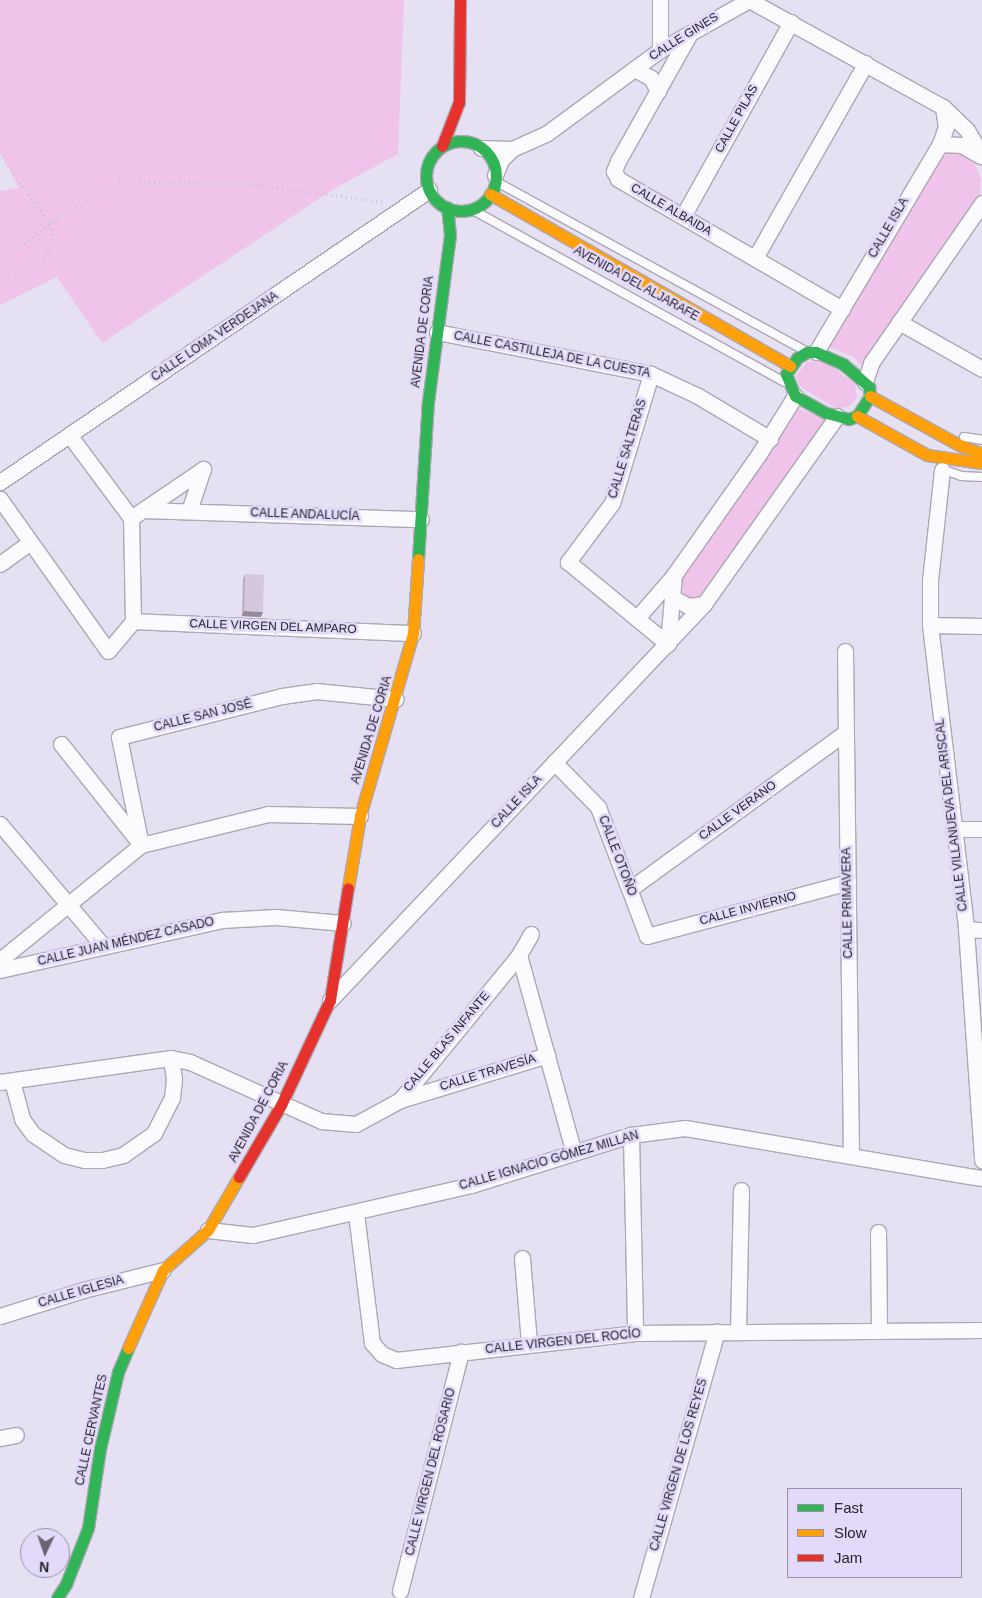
<!DOCTYPE html>
<html>
<head>
<meta charset="utf-8">
<style>
	body { margin:0 }
	#map { position:relative; width:982px; height:1598px; overflow:hidden; background:#e6e1f2; font-family:Arial,sans-serif }
	div>[style] { position:absolute }
	[style*='--x'] { left:calc(var(--x)*1px); top:calc(var(--y)*1px); width:calc(var(--w)*1px); rotate:calc(var(--a)*1deg) }
	.green>* { inset:0; background:#efc3ea }
	.path>* { height:2.5px; margin-top:-1.25px; transform-origin:0; background:repeating-linear-gradient(90deg,#c8c6cc 0 1px,transparent 0 5px) }
	.roads { filter:drop-shadow(1px 0 #aca7b5) drop-shadow(-1px 0 #aca7b5) drop-shadow(0 1px #aca7b5) drop-shadow(0 -1px #aca7b5) }
	.lane>* { height:8px; margin:-4px; padding:0 4px; transform-origin:4px; border-radius:4px; background:#fbfafd }
	.street>* { height:15px; margin:-7.5px; padding:0 7.5px; transform-origin:7.5px; border-radius:7.5px; background:#fbfafd }
	.fast>* { height:11px; margin:-5.5px; padding:0 5.5px; transform-origin:5.5px; border-radius:5.5px; background:#30b455 }
	.fast>.ring { margin:-5.5px; padding:0; box-sizing:content-box; background:none; border:11px solid #30b455; border-radius:50% }
	.slow>* { height:11px; margin:-5.5px; padding:0 5.5px; transform-origin:5.5px; border-radius:5.5px; background:#ff9f0a }
	.jam>* { height:11px; margin:-5.5px; padding:0 5.5px; transform-origin:5.5px; border-radius:5.5px; background:#e5322d }
	.wall>* { inset:0; background:#b6abbe }
	.shaded-wall>* { inset:0; background:#948b9b }
	.building>* { inset:0; background:#d4c7dd }
	span { translate:-50% -50%; white-space:nowrap; text-align:center; line-height:1.15; -webkit-text-stroke:5px #e3daf9; paint-order:stroke }
	.street-label { font-size:12px; color:#26222e }
	.legend { position:absolute; left:787px; top:1488px; width:175px; height:90px; box-sizing:border-box; background:#e3daf9; border:1px solid #9790a8; margin:0; padding:6px 9px; list-style:none; font-size:15px; color:#26222e }
	.legend li { display:flex; align-items:center; gap:10px; height:25px }
	.legend b { width:25px; border:1px solid #9790a8 }
	.north { position:absolute; left:20px; top:1528px; width:50px; height:50px; box-sizing:border-box; background:#e3daf9; border:1px solid #9790a8; border-radius:50%; rotate:183deg; font-size:14px; font-weight:700; line-height:20px; text-align:center; color:#26222e }
	.north::after { content:''; display:block; margin:auto; width:18px; height:22px; background:#696573; clip-path:polygon(50% 0,100% 100%,50% 72%,0 100%) }
</style>
</head>
<body>
<div id="map">
	<div class="green">
		<div style="clip-path:polygon(0 0,404px 0,398px 154px,332px 190px,102px 343px,57px 277px,0 305px,0 191px,19px 188px,0 152px)"></div>
		<div style="clip-path:polygon(954px 152px,973px 158px,981px 179px,980px 194px,865px 364px,860px 364px,854px 357px,831px 348px,828px 344px,940px 158px)"></div>
		<div style="clip-path:polygon(818px 361px,831px 366px,855px 384px,857px 397px,850px 406px,837px 409px,799px 386px,796px 376px,807px 362px)"></div>
		<div style="clip-path:polygon(794px 407px,828px 420px,702px 596px,686px 599px,678px 592px,681px 577px,764px 460px)"></div>
	</div>
	<div class="path">
		<div style="--x:0;--y:153;--w:87;--a:54.8"></div>
		<div style="--x:50;--y:224;--w:16;--a:75"></div>
		<div style="--x:54;--y:239;--w:17;--a:111"></div>
		<div style="--x:48;--y:255;--w:60;--a:143.1"></div>
		<div style="--x:0;--y:257;--w:18;--a:-22"></div>
		<div style="--x:17;--y:250;--w:53;--a:-38.8"></div>
		<div style="--x:58;--y:217;--w:71;--a:-30.5"></div>
		<div style="--x:119;--y:181;--w:133;--a:1.3"></div>
		<div style="--x:252;--y:184;--w:133;--a:7.8"></div>
	</div>
	<div class="roads">
		<div class="lane">
			<div style="--x:495;--y:181;--w:354;--a:28.7"></div>
			<div style="--x:471;--y:209;--w:358;--a:28.9"></div>
			<div style="--x:964;--y:437;--w:18;--a:9"></div>
			<div style="--x:941;--y:469;--w:21;--a:19"></div>
			<div style="--x:961;--y:476;--w:21;--a:3"></div>
		</div>
		<div class="street">
			<div style="--x:689;--y:35;--w:145;--a:119.4"></div>
			<div style="--x:618;--y:161;--w:11;--a:112"></div>
			<div style="--x:614;--y:171;--w:9;--a:63"></div>
			<div style="--x:618;--y:179;--w:259;--a:30.1"></div>
			<div style="--x:660;--y:50;--w:50;--a:-90"></div>
			<div style="--x:634;--y:69;--w:19;--a:28"></div>
			<div style="--x:651;--y:78;--w:15;--a:62"></div>
			<div style="--x:940;--y:144;--w:18;--a:-71"></div>
			<div style="--x:946;--y:127;--w:20;--a:-99"></div>
			<div style="--x:481;--y:148;--w:31;--a:2"></div>
			<div style="--x:495;--y:175;--w:16;--a:-68"></div>
			<div style="--x:501;--y:160;--w:16;--a:-45"></div>
			<div style="--x:512;--y:149;--w:37;--a:-24"></div>
			<div style="--x:546;--y:134;--w:142;--a:-36.4"></div>
			<div style="--x:660;--y:50;--w:102;--a:-29.3"></div>
			<div style="--x:749;--y:0;--w:222;--a:28.9"></div>
			<div style="--x:943;--y:107;--w:33;--a:44"></div>
			<div style="--x:967;--y:130;--w:30;--a:60"></div>
			<div style="--x:683;--y:216;--w:222;--a:-60.9"></div>
			<div style="--x:755;--y:258;--w:224;--a:-60.4"></div>
			<div style="--x:899;--y:322;--w:95;--a:29.5"></div>
			<div style="--x:437;--y:332;--w:218;--a:11.1"></div>
			<div style="--x:651;--y:374;--w:52;--a:25.1"></div>
			<div style="--x:698;--y:396;--w:84;--a:30.8"></div>
			<div style="--x:816;--y:352;--w:242;--a:-59.2"></div>
			<div style="--x:940;--y:144;--w:21;--a:3"></div>
			<div style="--x:961;--y:145;--w:23;--a:29"></div>
			<div style="--x:651;--y:374;--w:135;--a:106.8"></div>
			<div style="--x:612;--y:503;--w:74;--a:126.7"></div>
			<div style="--x:568;--y:562;--w:129;--a:39.4"></div>
			<div style="--x:865;--y:382;--w:20;--a:-72"></div>
			<div style="--x:871;--y:363;--w:195;--a:-55.2"></div>
			<div style="--x:795;--y:396;--w:68;--a:121.8"></div>
			<div style="--x:759;--y:454;--w:148;--a:125.1"></div>
			<div style="--x:674;--y:575;--w:22;--a:95"></div>
			<div style="--x:672;--y:597;--w:18;--a:29"></div>
			<div style="--x:688;--y:606;--w:16;--a:-7"></div>
			<div style="--x:704;--y:604;--w:230;--a:-54.7"></div>
			<div style="--x:942;--y:470;--w:111;--a:96.2"></div>
			<div style="--x:930;--y:580;--w:45;--a:90"></div>
			<div style="--x:930;--y:625;--w:306;--a:83.2"></div>
			<div style="--x:966;--y:929;--w:232;--a:86"></div>
			<div style="--x:0;--y:482;--w:519;--a:-34.24"></div>
			<div style="--x:0;--y:499;--w:186;--a:54.6"></div>
			<div style="--x:108;--y:651;--w:39;--a:-50"></div>
			<div style="--x:133;--y:621;--w:103;--a:-91.1"></div>
			<div style="--x:131;--y:518;--w:102;--a:-126.6"></div>
			<div style="--x:143;--y:510;--w:73;--a:-34.3"></div>
			<div style="--x:203;--y:469;--w:44;--a:108.4"></div>
			<div style="--x:131;--y:518;--w:14;--a:-34"></div>
			<div style="--x:143;--y:510;--w:278;--a:1.9"></div>
			<div style="--x:0;--y:564;--w:37;--a:-36"></div>
			<div style="--x:637;--y:618;--w:57;--a:-49.3"></div>
			<div style="--x:133;--y:621;--w:280;--a:2.5"></div>
			<div style="--x:930;--y:625;--w:52;--a:1.1"></div>
			<div style="--x:668;--y:644;--w:47;--a:-85.1"></div>
			<div style="--x:845;--y:651;--w:504;--a:89.32"></div>
			<div style="--x:61;--y:744;--w:125;--a:51.5"></div>
			<div style="--x:554;--y:762;--w:63;--a:45.6"></div>
			<div style="--x:598;--y:807;--w:138;--a:69.2"></div>
			<div style="--x:647;--y:936;--w:208;--a:-15"></div>
			<div style="--x:0;--y:824;--w:160;--a:49.8"></div>
			<div style="--x:953;--y:829;--w:29;--a:0"></div>
			<div style="--x:141;--y:845;--w:110;--a:-101.5"></div>
			<div style="--x:119;--y:737;--w:168;--a:-14.1"></div>
			<div style="--x:282;--y:696;--w:34;--a:-8"></div>
			<div style="--x:316;--y:691;--w:80;--a:5.7"></div>
			<div style="--x:630;--y:889;--w:266;--a:-36"></div>
			<div style="--x:966;--y:929;--w:16;--a:4"></div>
			<div style="--x:531;--y:934;--w:24;--a:120"></div>
			<div style="--x:519;--y:955;--w:205;--a:74.5"></div>
			<div style="--x:0;--y:960;--w:182;--a:-39.2"></div>
			<div style="--x:141;--y:845;--w:131;--a:-13.7"></div>
			<div style="--x:268;--y:814;--w:92;--a:1.2"></div>
			<div style="--x:0;--y:970;--w:228;--a:-12.7"></div>
			<div style="--x:222;--y:920;--w:54;--a:-3.2"></div>
			<div style="--x:276;--y:917;--w:67;--a:5.1"></div>
			<div style="--x:330;--y:1000;--w:545;--a:-46.64"></div>
			<div style="--x:12;--y:1081;--w:39;--a:75"></div>
			<div style="--x:22;--y:1119;--w:19;--a:54"></div>
			<div style="--x:33;--y:1134;--w:37;--a:34"></div>
			<div style="--x:64;--y:1155;--w:21;--a:14"></div>
			<div style="--x:84;--y:1160;--w:18;--a:0"></div>
			<div style="--x:102;--y:1160;--w:22;--a:-13"></div>
			<div style="--x:123;--y:1155;--w:38;--a:-35"></div>
			<div style="--x:154;--y:1133;--w:39;--a:-63"></div>
			<div style="--x:172;--y:1098;--w:19;--a:-84"></div>
			<div style="--x:174;--y:1079;--w:21;--a:-98"></div>
			<div style="--x:0;--y:1082;--w:173;--a:-8"></div>
			<div style="--x:171;--y:1058;--w:19;--a:12"></div>
			<div style="--x:190;--y:1062;--w:144;--a:24.2"></div>
			<div style="--x:321;--y:1121;--w:35;--a:5"></div>
			<div style="--x:356;--y:1124;--w:50;--a:-28.6"></div>
			<div style="--x:400;--y:1100;--w:188;--a:-50.6"></div>
			<div style="--x:400;--y:1100;--w:154;--a:-17"></div>
			<div style="--x:631;--y:1135;--w:198;--a:88.8"></div>
			<div style="--x:356;--y:1213;--w:131;--a:83"></div>
			<div style="--x:372;--y:1343;--w:15;--a:48"></div>
			<div style="--x:382;--y:1354;--w:15;--a:23"></div>
			<div style="--x:396;--y:1360;--w:241;--a:-6.4"></div>
			<div style="--x:635;--y:1333;--w:347;--a:-0.5"></div>
			<div style="--x:208;--y:1230;--w:45;--a:6.3"></div>
			<div style="--x:253;--y:1235;--w:224;--a:-12.9"></div>
			<div style="--x:471;--y:1185;--w:168;--a:-17.4"></div>
			<div style="--x:631;--y:1135;--w:54;--a:-7.4"></div>
			<div style="--x:685;--y:1128;--w:301;--a:9.6"></div>
			<div style="--x:878;--y:1232;--w:99;--a:89.4"></div>
			<div style="--x:522;--y:1258;--w:86;--a:85.3"></div>
			<div style="--x:0;--y:1316;--w:87;--a:-17.4"></div>
			<div style="--x:83;--y:1290;--w:82;--a:-14"></div>
			<div style="--x:738;--y:1332;--w:142;--a:-88.8"></div>
			<div style="--x:0;--y:1438;--w:16;--a:-11"></div>
			<div style="--x:400;--y:1591;--w:247;--a:-75.7"></div>
			<div style="--x:641;--y:1598;--w:277;--a:-74.1"></div>
		</div>
		<div class="fast">
			<div class="ring" style="left:426px;top:141px;width:59px;height:59px"></div>
			<div style="--x:807;--y:352;--w:9;--a:0"></div>
			<div style="--x:816;--y:352;--w:30;--a:24"></div>
			<div style="--x:843;--y:364;--w:35;--a:41"></div>
			<div style="--x:869;--y:387;--w:9;--a:84"></div>
			<div style="--x:870;--y:396;--w:24;--a:123"></div>
			<div style="--x:857;--y:416;--w:9;--a:159"></div>
			<div style="--x:849;--y:419;--w:24;--a:-165"></div>
			<div style="--x:826;--y:413;--w:35;--a:-151"></div>
			<div style="--x:795;--y:396;--w:24;--a:-112"></div>
			<div style="--x:786;--y:374;--w:19;--a:-55"></div>
			<div style="--x:797;--y:358;--w:12;--a:-31"></div>
			<div style="--x:418;--y:559;--w:157;--a:-86.4"></div>
			<div style="--x:428;--y:402;--w:168;--a:-82.5"></div>
			<div style="--x:450;--y:235;--w:28;--a:-96"></div>
			<div style="--x:57;--y:1598;--w:17;--a:-57"></div>
			<div style="--x:66;--y:1584;--w:60;--a:-68.6"></div>
			<div style="--x:88;--y:1528;--w:80;--a:-81.4"></div>
			<div style="--x:100;--y:1449;--w:79;--a:-76.8"></div>
			<div style="--x:118;--y:1372;--w:26;--a:-67"></div>
		</div>
		<div class="slow">
			<div style="--x:490;--y:194;--w:346;--a:29.8"></div>
			<div style="--x:870;--y:396;--w:102;--a:28.8"></div>
			<div style="--x:959;--y:445;--w:25;--a:21"></div>
			<div style="--x:857;--y:416;--w:80;--a:29.1"></div>
			<div style="--x:927;--y:455;--w:56;--a:8.3"></div>
			<div style="--x:348;--y:888;--w:73;--a:-80.5"></div>
			<div style="--x:360;--y:816;--w:191;--a:-73.8"></div>
			<div style="--x:413;--y:633;--w:74;--a:-86.1"></div>
			<div style="--x:128;--y:1348;--w:85;--a:-65.8"></div>
			<div style="--x:163;--y:1270;--w:60;--a:-41.6"></div>
			<div style="--x:208;--y:1230;--w:61;--a:-59.7"></div>
		</div>
		<div class="jam">
			<div style="--x:442;--y:146;--w:47;--a:-68.9"></div>
			<div style="--x:459;--y:102;--w:102;--a:-89.4"></div>
			<div style="--x:239;--y:1177;--w:83;--a:-59.7"></div>
			<div style="--x:281;--y:1105;--w:116;--a:-65"></div>
			<div style="--x:330;--y:1000;--w:113;--a:-80.9"></div>
		</div>
	</div>
	<div class="wall">
		<div style="clip-path:polygon(245px 574px,261px 617px,242px 616px,243px 579px)"></div>
	</div>
	<div class="shaded-wall">
		<div style="clip-path:polygon(244px 611px,263px 612px,261px 617px,242px 616px)"></div>
	</div>
	<div class="building">
		<div style="clip-path:polygon(245px 574px,264px 575px,263px 612px,244px 611px)"></div>
	</div>
	<div class="street-label">
		<span style="left:684px;top:37px;rotate:-32deg">CALLE GINES</span>
		<span style="left:737px;top:119px;rotate:-61deg">CALLE PILAS</span>
		<span style="left:671px;top:210px;rotate:30deg">CALLE ALBAIDA</span>
		<span style="left:889px;top:228px;rotate:-60deg">CALLE ISLA</span>
		<span style="left:636px;top:284px;rotate:29deg">AVENIDA DEL ALJARAFE</span>
		<span style="left:423px;top:332px;rotate:-83deg">AVENIDA DE CORIA</span>
		<span style="left:215px;top:337px;rotate:-34deg">CALLE LOMA VERDEJANA</span>
		<span style="left:552px;top:355px;rotate:11deg">CALLE CASTILLEJA DE LA CUESTA</span>
		<span style="left:628px;top:449px;rotate:-73deg">CALLE SALTERAS</span>
		<span style="left:305px;top:515px;rotate:2deg">CALLE ANDALUCÍA</span>
		<span style="left:273px;top:627px;rotate:2deg">CALLE VIRGEN DEL AMPARO</span>
		<span style="left:203px;top:716px;rotate:-14deg">CALLE SAN JOSÉ</span>
		<span style="left:372px;top:730px;rotate:-73deg">AVENIDA DE CORIA</span>
		<span style="left:517px;top:802px;rotate:-47deg">CALLE ISLA</span>
		<span style="left:738px;top:811px;rotate:-36deg">CALLE VERANO</span>
		<span style="left:952px;top:815px;rotate:-97deg">CALLE VILLANUEVA DEL ARISCAL</span>
		<span style="left:617px;top:856px;rotate:69deg">CALLE OTOÑO</span>
		<span style="left:848px;top:903px;rotate:-91deg">CALLE PRIMAVERA</span>
		<span style="left:748px;top:909px;rotate:-15deg">CALLE INVIERNO</span>
		<span style="left:126px;top:942px;rotate:-13deg">CALLE JUAN MÉNDEZ CASADO</span>
		<span style="left:447px;top:1042px;rotate:-50deg">CALLE BLAS INFANTE</span>
		<span style="left:488px;top:1073px;rotate:-17deg">CALLE TRAVESÍA</span>
		<span style="left:259px;top:1112px;rotate:-62deg">AVENIDA DE CORIA</span>
		<span style="left:549px;top:1161px;rotate:-16deg">CALLE IGNACIO GÓMEZ MILLAN</span>
		<span style="left:81px;top:1292px;rotate:-16deg">CALLE IGLESIA</span>
		<span style="left:563px;top:1342px;rotate:-6deg">CALLE VIRGEN DEL ROCÍO</span>
		<span style="left:92px;top:1430px;rotate:-78deg">CALLE CERVANTES</span>
		<span style="left:679px;top:1465px;rotate:-74deg">CALLE VIRGEN DE LOS REYES</span>
		<span style="left:431px;top:1472px;rotate:-76deg">CALLE VIRGEN DEL ROSARIO</span>
	</div>
	<ul class="legend">
	<li><b style="height:6px;background:#30b455"></b>Fast</li>
	<li><b style="height:6px;background:#ff9f0a"></b>Slow</li>
	<li><b style="height:6px;background:#e5322d"></b>Jam</li>
	</ul>
	<div class="north">N</div>
</div>
</body>
</html>
